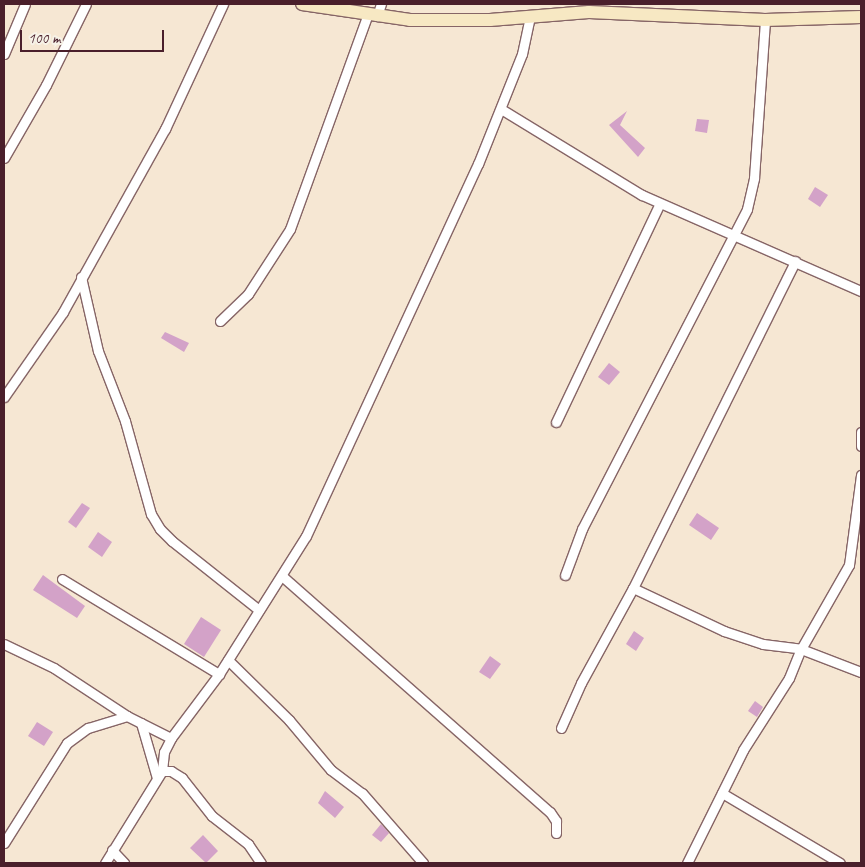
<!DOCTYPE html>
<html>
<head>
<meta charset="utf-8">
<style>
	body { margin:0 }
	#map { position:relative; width:865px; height:867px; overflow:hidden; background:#f6e7d3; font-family:Caveat,sans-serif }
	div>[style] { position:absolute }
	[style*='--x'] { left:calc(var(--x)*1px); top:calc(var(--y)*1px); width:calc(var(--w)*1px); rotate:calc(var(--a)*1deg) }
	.building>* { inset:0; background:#d3a2c8 }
	.roads { filter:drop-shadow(1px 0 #866566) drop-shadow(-1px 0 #866566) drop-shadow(0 1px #866566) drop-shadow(0 -1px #866566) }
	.street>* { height:9px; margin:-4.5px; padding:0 4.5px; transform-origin:4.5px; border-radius:4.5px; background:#fff }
	.secondary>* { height:12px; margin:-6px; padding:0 6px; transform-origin:6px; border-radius:6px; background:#f7e8c3 }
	span { translate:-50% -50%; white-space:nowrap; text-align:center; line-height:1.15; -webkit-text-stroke:4.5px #f7f3e8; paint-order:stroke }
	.frame { position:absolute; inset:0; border:5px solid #4a1f2b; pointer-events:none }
	.scale { position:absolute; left:20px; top:30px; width:144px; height:22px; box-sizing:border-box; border:2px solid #4a1f2b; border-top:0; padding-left:6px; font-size:15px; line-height:18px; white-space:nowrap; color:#4a1f2b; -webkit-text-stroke:4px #f7f3e8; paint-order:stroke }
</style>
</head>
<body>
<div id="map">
	<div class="building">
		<div style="clip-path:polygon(627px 111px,620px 125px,645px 148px,638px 157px,609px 125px)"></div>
		<div style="clip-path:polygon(697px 119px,709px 120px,707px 133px,695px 131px)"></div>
		<div style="clip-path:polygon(815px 187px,828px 195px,820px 207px,808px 199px)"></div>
		<div style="clip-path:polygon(165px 332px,189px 343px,184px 352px,161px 338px)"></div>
		<div style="clip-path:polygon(609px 363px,620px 372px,609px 385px,598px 377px)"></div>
		<div style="clip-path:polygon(82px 503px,90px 508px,76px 528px,68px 522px)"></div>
		<div style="clip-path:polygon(697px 513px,719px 528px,711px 540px,689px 525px)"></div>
		<div style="clip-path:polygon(98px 532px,112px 542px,102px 557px,88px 547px)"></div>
		<div style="clip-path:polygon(43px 575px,85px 606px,77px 618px,33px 590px)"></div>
		<div style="clip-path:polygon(201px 617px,221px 630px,204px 657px,184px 644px)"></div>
		<div style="clip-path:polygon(634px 631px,644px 638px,636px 651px,626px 644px)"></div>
		<div style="clip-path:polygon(490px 656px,501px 664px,490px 679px,479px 672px)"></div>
		<div style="clip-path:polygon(755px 701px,763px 707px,757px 717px,748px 711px)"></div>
		<div style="clip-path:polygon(37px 722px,53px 732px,44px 746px,28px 736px)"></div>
		<div style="clip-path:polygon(325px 791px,344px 807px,335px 818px,318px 803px)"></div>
		<div style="clip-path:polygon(381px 824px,389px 833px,381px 842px,372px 835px)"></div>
		<div style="clip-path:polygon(203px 835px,218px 851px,206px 863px,190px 848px)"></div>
	</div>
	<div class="roads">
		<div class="street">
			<div style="--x:377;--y:16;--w:13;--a:-72"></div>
			<div style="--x:4;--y:54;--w:54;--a:-67.2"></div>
			<div style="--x:501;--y:109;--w:165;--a:31.4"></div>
			<div style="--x:642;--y:195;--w:239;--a:23.7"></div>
			<div style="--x:4;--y:158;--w:84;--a:-60.1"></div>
			<div style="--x:46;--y:85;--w:90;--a:-63.7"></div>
			<div style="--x:81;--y:277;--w:76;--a:77.1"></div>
			<div style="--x:98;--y:351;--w:75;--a:68.9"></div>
			<div style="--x:125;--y:421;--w:97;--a:74.4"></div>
			<div style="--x:151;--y:514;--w:17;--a:59"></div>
			<div style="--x:160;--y:529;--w:17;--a:45"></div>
			<div style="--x:172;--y:541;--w:111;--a:38.4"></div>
			<div style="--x:220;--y:321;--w:39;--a:-44"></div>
			<div style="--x:248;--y:294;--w:77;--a:-57.1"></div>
			<div style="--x:290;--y:229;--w:229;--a:-70.1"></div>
			<div style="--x:4;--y:397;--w:103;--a:-55.2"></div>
			<div style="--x:63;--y:312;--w:210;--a:-60.9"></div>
			<div style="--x:165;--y:129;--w:138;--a:-65.1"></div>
			<div style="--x:556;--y:422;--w:242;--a:-64.6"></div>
			<div style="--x:861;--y:432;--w:14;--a:90"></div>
			<div style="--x:565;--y:575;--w:49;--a:-69.7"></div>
			<div style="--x:582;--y:529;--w:360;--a:-62.7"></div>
			<div style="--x:747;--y:209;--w:32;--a:-77"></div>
			<div style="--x:754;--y:178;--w:158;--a:-86"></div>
			<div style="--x:282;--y:576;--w:357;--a:41.4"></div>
			<div style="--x:550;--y:812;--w:11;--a:56"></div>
			<div style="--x:556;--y:821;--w:12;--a:90"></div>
			<div style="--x:62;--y:579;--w:184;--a:31.2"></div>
			<div style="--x:633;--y:588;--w:101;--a:25.3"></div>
			<div style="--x:724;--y:631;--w:41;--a:18.4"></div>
			<div style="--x:763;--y:644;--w:38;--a:7"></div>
			<div style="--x:801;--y:649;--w:64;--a:21"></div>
			<div style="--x:4;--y:644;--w:55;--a:25.6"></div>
			<div style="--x:54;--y:668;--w:87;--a:33.3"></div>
			<div style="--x:127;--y:716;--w:49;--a:26.6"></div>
			<div style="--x:228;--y:660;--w:86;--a:44.5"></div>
			<div style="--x:289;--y:720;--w:65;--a:50"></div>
			<div style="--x:331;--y:770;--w:39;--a:37"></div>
			<div style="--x:362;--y:793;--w:93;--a:48.9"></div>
			<div style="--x:141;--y:723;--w:57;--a:73.8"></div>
			<div style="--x:561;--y:728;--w:49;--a:-66"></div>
			<div style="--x:581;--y:683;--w:108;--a:-61.3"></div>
			<div style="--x:633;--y:588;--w:365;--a:-63.6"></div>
			<div style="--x:162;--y:771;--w:9;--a:0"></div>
			<div style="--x:171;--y:771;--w:13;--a:32"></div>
			<div style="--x:182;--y:778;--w:48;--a:51.7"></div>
			<div style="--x:212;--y:816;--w:46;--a:37.9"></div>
			<div style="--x:248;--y:844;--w:23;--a:56"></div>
			<div style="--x:722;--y:793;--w:137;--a:30.7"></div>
			<div style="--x:4;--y:843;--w:118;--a:-57.8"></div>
			<div style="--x:67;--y:743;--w:26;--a:-36"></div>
			<div style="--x:88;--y:728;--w:41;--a:-17.1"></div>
			<div style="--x:112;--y:850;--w:18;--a:47"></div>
			<div style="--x:105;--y:863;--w:108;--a:-58.2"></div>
			<div style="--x:162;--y:771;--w:19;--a:-84"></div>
			<div style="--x:164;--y:752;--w:16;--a:-63"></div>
			<div style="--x:171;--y:738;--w:80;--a:-53.1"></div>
			<div style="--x:219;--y:674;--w:163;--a:-57.8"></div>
			<div style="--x:306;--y:536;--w:410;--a:-65.2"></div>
			<div style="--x:478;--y:164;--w:118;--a:-68.2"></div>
			<div style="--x:522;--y:54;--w:38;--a:-78"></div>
			<div style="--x:687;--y:863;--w:126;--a:-63.6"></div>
			<div style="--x:743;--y:750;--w:85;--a:-57.4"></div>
			<div style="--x:789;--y:678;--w:31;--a:-68"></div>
			<div style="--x:801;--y:649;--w:97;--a:-60.3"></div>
			<div style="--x:849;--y:565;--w:91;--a:-82.4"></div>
		</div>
		<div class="secondary">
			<div style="--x:302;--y:4;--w:109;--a:8.4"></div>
			<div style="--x:410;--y:20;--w:80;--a:0"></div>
			<div style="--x:490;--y:20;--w:99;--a:-4.6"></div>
			<div style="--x:589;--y:12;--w:176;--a:2.6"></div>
			<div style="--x:765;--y:20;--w:96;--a:-1.8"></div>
		</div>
	</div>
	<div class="frame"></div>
	<div class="scale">100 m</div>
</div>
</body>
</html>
